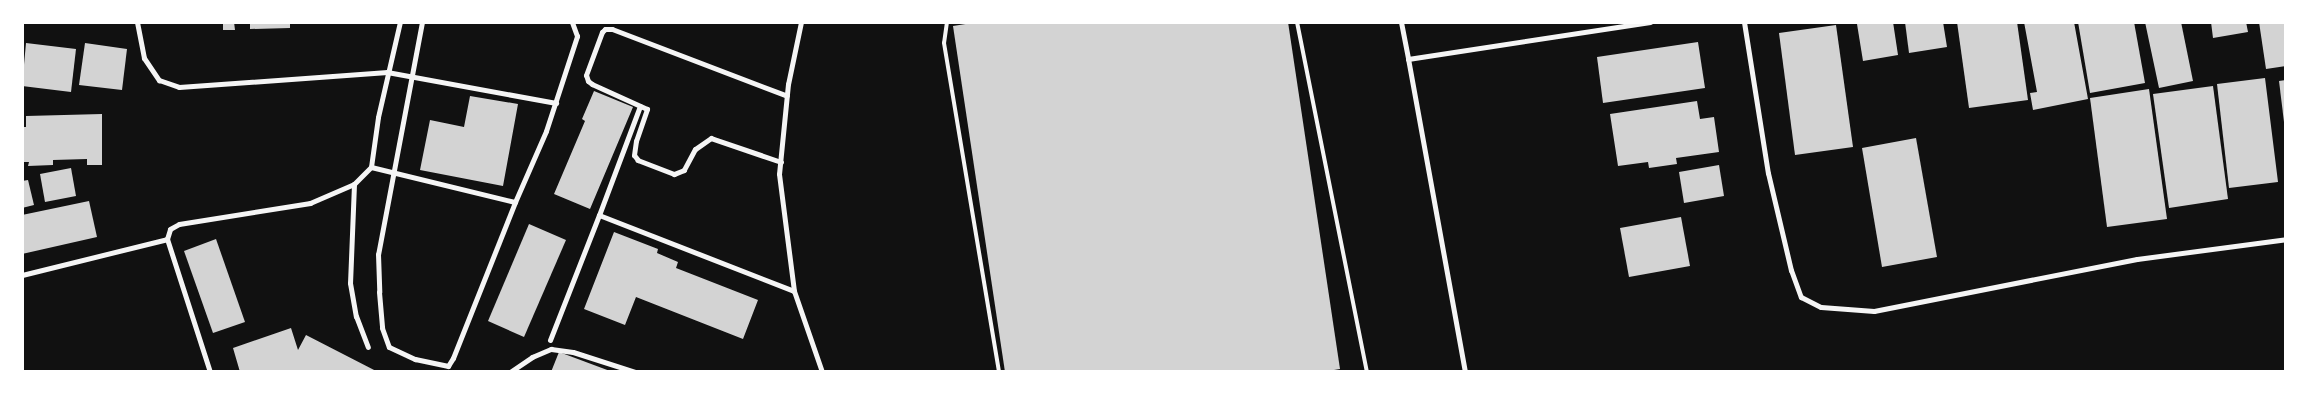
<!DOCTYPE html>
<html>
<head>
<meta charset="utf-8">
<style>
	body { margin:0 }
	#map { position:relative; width:2308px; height:394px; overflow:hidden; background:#111; font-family:"Noto Sans",sans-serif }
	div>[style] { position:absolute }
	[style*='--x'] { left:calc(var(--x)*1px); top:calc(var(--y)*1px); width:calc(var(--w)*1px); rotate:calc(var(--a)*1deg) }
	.building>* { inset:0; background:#d3d3d3 }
	.service>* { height:4px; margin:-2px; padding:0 2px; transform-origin:2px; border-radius:2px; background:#f5f5f5 }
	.minor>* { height:5px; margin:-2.5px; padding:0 2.5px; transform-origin:2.5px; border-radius:2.5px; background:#f5f5f5 }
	span { translate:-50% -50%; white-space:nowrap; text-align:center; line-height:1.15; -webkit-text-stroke:4px #fff; paint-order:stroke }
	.frame { position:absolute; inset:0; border:24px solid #fff; pointer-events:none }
</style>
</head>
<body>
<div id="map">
	<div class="building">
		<div style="clip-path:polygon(223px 22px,234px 22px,235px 30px,223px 30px)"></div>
		<div style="clip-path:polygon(250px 22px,290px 22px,290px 28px,250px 29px)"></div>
		<div style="clip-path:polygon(978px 22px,1288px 22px,1340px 369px,1322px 372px,1005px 372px,953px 26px)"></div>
		<div style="clip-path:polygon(1867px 22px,1893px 22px,1898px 55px,1863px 61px,1857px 24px)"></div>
		<div style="clip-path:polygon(1905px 22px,1943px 22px,1947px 47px,1909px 53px)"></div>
		<div style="clip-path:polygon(1957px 22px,2017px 22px,2028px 100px,1969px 108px)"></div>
		<div style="clip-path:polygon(2024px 22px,2074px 22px,2088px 99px,2033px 110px,2030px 93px,2037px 92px)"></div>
		<div style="clip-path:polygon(2078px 22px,2134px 22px,2145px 83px,2090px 93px)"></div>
		<div style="clip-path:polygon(2145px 22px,2181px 22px,2193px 81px,2159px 88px)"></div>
		<div style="clip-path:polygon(2211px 22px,2246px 22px,2248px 32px,2213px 38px)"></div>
		<div style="clip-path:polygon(2259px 22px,2286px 22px,2286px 66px,2266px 69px)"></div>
		<div style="clip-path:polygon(1836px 25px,1853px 147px,1795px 155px,1779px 33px)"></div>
		<div style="clip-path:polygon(1698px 42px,1705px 88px,1603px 103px,1597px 57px)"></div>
		<div style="clip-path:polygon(26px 43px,76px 49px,71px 92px,22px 86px)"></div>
		<div style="clip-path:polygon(85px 43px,127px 49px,122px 90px,79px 85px)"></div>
		<div style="clip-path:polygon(2265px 78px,2278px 182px,2229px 188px,2217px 84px)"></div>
		<div style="clip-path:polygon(2286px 80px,2286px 122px,2284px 122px,2279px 81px)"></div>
		<div style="clip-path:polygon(2213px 86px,2228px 199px,2169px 208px,2153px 94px)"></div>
		<div style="clip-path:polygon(2149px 89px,2167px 219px,2107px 227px,2090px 98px)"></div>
		<div style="clip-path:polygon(594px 91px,633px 107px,590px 209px,554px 194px,585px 121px,582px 119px)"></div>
		<div style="clip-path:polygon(470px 96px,518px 104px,503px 186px,420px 170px,430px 120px,464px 127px)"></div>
		<div style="clip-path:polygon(1697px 101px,1700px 119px,1714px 117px,1719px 152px,1676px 158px,1677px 164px,1649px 168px,1648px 162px,1618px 166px,1610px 114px)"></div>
		<div style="clip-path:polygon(102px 114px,102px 165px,87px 165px,87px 159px,53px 160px,53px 165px,28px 166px,29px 162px,22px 162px,22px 127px,26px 127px,26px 116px)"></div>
		<div style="clip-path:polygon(1916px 138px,1937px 257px,1882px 267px,1862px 148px)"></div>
		<div style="clip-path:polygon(1719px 165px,1724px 196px,1684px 203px,1679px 172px)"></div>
		<div style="clip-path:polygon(71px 168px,76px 196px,45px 202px,40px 174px)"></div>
		<div style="clip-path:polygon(28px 180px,34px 205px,22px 208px,22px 181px)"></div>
		<div style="clip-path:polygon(89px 201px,97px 237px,22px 254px,22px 215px)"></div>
		<div style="clip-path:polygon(1681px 217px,1690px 266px,1629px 277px,1620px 228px)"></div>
		<div style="clip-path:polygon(529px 224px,566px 240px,524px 337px,488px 321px)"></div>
		<div style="clip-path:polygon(614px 232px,658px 249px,657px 253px,678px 262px,676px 268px,758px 300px,743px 339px,636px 297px,625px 325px,584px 309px)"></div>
		<div style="clip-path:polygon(216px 239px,245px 322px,213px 333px,184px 251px)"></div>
		<div style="clip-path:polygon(291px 328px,298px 350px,306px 335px,378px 372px,240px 372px,233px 348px)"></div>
		<div style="clip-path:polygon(559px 352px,610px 371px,610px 372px,551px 372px)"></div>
	</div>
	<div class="service">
		<div style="--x:947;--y:22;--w:21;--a:98"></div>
		<div style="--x:944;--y:43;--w:334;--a:80.5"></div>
		<div style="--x:1297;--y:22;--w:357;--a:78.7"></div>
	</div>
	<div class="minor">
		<div style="--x:137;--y:22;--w:37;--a:79"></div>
		<div style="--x:144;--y:58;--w:27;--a:56"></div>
		<div style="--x:159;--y:80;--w:21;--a:19"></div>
		<div style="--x:179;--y:87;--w:209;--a:-4.1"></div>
		<div style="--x:387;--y:72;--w:172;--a:10.4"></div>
		<div style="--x:422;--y:22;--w:236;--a:100.7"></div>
		<div style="--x:378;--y:254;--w:38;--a:88"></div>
		<div style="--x:379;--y:292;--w:36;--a:85"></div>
		<div style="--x:382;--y:328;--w:20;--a:70"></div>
		<div style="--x:389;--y:347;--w:29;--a:25"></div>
		<div style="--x:415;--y:359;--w:34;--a:12"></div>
		<div style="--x:448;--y:366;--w:9;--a:-58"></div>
		<div style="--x:453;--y:358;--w:168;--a:-68.3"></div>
		<div style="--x:515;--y:202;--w:77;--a:-66.4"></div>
		<div style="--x:546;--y:131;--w:100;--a:-71.9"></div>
		<div style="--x:577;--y:36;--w:15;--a:-110"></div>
		<div style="--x:801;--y:22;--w:63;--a:101.8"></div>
		<div style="--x:788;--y:84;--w:90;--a:95.7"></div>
		<div style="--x:779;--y:174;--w:118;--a:82.7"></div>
		<div style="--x:794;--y:291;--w:86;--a:70.9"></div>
		<div style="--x:1401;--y:22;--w:38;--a:79"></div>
		<div style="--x:1744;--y:22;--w:153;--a:81"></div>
		<div style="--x:1768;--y:173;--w:100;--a:76.7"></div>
		<div style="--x:1791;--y:270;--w:29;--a:70"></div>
		<div style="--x:1801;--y:297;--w:22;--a:27"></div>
		<div style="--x:1821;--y:307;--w:53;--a:4.3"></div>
		<div style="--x:1874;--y:311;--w:268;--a:-11.2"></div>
		<div style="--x:2137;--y:259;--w:150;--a:-7.6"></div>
		<div style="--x:640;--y:106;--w:116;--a:110.6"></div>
		<div style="--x:599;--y:215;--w:209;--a:21.3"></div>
		<div style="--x:781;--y:162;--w:74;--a:-161.1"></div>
		<div style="--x:711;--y:138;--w:19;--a:145"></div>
		<div style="--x:695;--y:149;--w:24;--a:118"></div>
		<div style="--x:684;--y:170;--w:11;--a:158"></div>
		<div style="--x:674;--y:174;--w:39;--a:-159"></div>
		<div style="--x:638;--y:160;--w:6;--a:-129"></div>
		<div style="--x:634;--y:155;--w:14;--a:-82"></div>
		<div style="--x:636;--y:141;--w:34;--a:-71"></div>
		<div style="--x:647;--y:109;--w:60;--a:-155.6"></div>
		<div style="--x:592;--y:84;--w:5;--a:-143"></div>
		<div style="--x:588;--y:81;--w:6;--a:-108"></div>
		<div style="--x:586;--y:75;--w:46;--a:-69.6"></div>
		<div style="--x:602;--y:32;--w:4;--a:-45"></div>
		<div style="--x:605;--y:29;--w:7;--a:0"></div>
		<div style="--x:612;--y:29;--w:187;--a:20.9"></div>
		<div style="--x:371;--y:167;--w:148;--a:13.7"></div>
		<div style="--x:354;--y:184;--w:99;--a:92.3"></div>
		<div style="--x:350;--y:283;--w:34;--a:80"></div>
		<div style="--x:356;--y:316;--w:33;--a:69"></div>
		<div style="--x:22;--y:275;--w:149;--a:-13.9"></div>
		<div style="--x:550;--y:340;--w:134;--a:-68.6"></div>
		<div style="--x:210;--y:372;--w:140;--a:-107.9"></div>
		<div style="--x:167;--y:239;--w:10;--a:-73"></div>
		<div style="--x:170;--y:229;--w:10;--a:-29"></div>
		<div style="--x:179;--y:224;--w:133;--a:-9.1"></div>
		<div style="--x:310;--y:203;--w:48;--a:-23.4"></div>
		<div style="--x:354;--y:184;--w:24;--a:-45"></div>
		<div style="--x:371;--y:167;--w:50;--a:-82"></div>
		<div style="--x:378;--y:117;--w:98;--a:-77"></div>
		<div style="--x:510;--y:372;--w:27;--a:-34"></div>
		<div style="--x:532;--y:357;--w:21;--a:-23"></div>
		<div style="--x:551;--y:349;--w:22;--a:8"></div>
		<div style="--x:573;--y:352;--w:65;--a:17.9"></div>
		<div style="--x:1465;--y:372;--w:318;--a:-100.3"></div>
		<div style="--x:1408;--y:59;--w:245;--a:-8.7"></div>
	</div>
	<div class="frame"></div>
</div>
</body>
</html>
